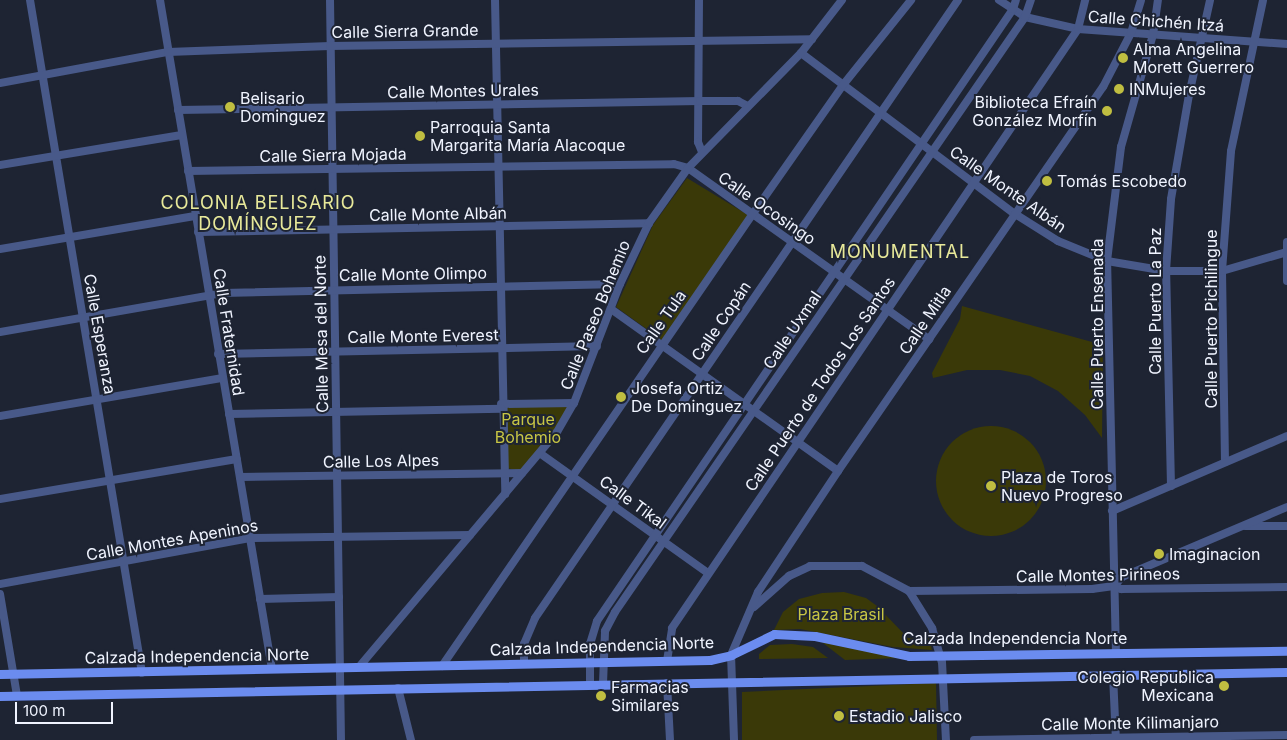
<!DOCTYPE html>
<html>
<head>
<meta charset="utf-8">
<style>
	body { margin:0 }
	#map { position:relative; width:1287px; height:740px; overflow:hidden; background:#1e2433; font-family:Inter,sans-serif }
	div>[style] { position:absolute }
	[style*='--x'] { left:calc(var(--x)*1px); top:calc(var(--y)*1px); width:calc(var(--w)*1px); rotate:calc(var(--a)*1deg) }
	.green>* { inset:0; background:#3a3908 }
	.round { border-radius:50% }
	.minor>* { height:8px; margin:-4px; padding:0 4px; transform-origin:4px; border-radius:4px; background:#485989 }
	.major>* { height:9px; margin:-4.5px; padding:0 4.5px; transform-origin:4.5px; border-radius:4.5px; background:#6b8cef }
	.dots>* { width:14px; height:14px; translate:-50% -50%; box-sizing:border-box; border:2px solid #1e2433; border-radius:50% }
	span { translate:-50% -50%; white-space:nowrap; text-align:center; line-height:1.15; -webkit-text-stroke:4px #1e2433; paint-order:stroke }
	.street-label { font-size:16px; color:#f0f4ff }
	.poi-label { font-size:16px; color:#f0f4ff }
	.left { translate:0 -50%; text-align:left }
	.right { translate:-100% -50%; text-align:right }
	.park-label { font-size:16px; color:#c8c644 }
	.neighbourhood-label { font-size:18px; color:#e8e99a; letter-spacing:1px }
	.scale { position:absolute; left:15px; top:702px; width:98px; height:22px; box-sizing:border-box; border:2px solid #f0f4ff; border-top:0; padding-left:6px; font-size:15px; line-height:18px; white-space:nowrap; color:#f0f4ff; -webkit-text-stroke:4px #1e2433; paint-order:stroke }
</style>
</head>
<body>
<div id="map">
	<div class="green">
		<div style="clip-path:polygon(687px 178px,748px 215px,662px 340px,616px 307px,653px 225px)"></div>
		<div style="clip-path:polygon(962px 306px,1103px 345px,1102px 438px,1085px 415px,1058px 391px,1030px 376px,1000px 370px,967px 370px,933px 378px,932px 373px,960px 319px)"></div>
		<div style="clip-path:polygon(571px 404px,553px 434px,520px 471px,507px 468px,503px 405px)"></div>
		<div class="round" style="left:936px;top:426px;width:110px;height:110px"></div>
		<div style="clip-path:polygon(844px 592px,866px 598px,877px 606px,908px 638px,929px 637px,932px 650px,893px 647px,800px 629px,774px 630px,783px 612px,799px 599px,822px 593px)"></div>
		<div style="clip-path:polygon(819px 640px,834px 645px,901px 658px,845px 660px)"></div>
		<div style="clip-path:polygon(792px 644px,813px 647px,828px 658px,759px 659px,759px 654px,770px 645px)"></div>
		<div style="clip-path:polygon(936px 683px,937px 740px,742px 740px,742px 692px)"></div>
	</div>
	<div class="minor">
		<div style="--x:30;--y:0;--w:682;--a:80.55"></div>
		<div style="--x:160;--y:0;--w:678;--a:80.5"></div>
		<div style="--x:330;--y:0;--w:740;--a:89.15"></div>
		<div style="--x:495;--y:0;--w:494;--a:88.8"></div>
		<div style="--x:699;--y:0;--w:142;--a:90.4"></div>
		<div style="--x:698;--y:142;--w:11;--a:68"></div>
		<div style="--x:999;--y:0;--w:31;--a:33"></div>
		<div style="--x:1025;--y:17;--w:54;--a:12.8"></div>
		<div style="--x:1078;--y:29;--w:210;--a:4.1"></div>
		<div style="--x:801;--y:53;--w:268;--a:37"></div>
		<div style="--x:1015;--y:214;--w:51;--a:32.1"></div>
		<div style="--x:1058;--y:241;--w:53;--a:22.2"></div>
		<div style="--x:1107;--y:261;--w:60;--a:9.6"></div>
		<div style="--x:1166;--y:271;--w:56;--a:0"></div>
		<div style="--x:1222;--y:271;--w:68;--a:-16.3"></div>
		<div style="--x:0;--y:83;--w:171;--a:-10.5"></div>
		<div style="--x:168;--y:52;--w:162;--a:-2.1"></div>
		<div style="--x:330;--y:46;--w:482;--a:-0.8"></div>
		<div style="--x:178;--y:110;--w:522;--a:-0.99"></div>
		<div style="--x:700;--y:101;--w:38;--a:0"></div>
		<div style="--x:738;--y:101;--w:11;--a:27"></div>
		<div style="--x:0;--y:165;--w:184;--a:-9.4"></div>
		<div style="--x:188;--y:171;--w:486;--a:-0.8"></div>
		<div style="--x:674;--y:164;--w:15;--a:16"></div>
		<div style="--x:688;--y:168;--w:296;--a:35.4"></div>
		<div style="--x:198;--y:232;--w:451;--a:-1.1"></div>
		<div style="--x:1287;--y:242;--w:39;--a:90"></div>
		<div style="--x:0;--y:249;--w:199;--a:-9.6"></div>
		<div style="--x:611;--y:309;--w:279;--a:35.5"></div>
		<div style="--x:0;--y:332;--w:226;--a:-9.9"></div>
		<div style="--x:223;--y:293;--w:397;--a:-1.3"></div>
		<div style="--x:218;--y:354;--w:379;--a:-1.2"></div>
		<div style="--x:501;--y:404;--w:73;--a:-0.8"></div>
		<div style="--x:229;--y:414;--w:272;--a:-1.1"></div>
		<div style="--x:0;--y:416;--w:226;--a:-9.7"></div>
		<div style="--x:541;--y:454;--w:205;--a:35.5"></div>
		<div style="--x:1225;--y:462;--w:191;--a:-90.9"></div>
		<div style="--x:1222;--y:271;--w:120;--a:-85.7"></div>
		<div style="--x:1231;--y:151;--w:154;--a:-78"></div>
		<div style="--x:240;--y:477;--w:282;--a:-0.8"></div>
		<div style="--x:1171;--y:486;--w:215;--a:-91.3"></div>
		<div style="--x:1166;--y:271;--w:72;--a:-86"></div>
		<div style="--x:1171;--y:199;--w:106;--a:-80.2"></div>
		<div style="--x:1189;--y:95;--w:97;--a:-77.5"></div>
		<div style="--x:0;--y:499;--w:240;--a:-9.6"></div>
		<div style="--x:1112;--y:511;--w:190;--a:-23.2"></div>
		<div style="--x:1245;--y:526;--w:42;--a:0"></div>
		<div style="--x:0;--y:584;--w:254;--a:-10.4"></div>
		<div style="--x:250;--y:538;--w:220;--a:-0.8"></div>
		<div style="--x:1114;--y:586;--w:12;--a:-48"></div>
		<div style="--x:1122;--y:577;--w:179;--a:-23"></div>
		<div style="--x:909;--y:591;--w:183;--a:-0.6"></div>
		<div style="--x:1092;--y:589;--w:22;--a:-8"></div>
		<div style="--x:1114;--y:586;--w:8;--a:23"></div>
		<div style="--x:1121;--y:589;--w:166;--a:-0.7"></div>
		<div style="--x:0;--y:594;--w:103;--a:80.5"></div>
		<div style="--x:260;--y:599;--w:79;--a:-1.5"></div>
		<div style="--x:754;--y:607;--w:47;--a:-41.5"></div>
		<div style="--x:789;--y:576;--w:23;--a:-25"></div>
		<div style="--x:810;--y:566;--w:52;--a:0"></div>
		<div style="--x:862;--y:566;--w:53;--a:28"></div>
		<div style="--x:909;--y:591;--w:44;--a:58.1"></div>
		<div style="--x:932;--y:628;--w:35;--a:74"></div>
		<div style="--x:942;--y:662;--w:78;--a:87.1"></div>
		<div style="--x:1116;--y:654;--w:393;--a:-91.3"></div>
		<div style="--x:1107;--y:261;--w:115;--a:-83"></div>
		<div style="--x:1121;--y:147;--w:116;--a:-74.1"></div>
		<div style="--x:1153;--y:35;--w:35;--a:-82"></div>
		<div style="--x:667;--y:661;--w:33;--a:-81"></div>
		<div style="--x:672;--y:628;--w:724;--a:-55.87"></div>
		<div style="--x:1078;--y:29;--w:30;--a:-76"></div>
		<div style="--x:524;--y:664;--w:20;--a:-90"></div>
		<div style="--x:524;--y:644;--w:28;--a:-67"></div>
		<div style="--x:535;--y:618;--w:749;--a:-55.61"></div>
		<div style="--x:442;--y:666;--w:547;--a:-55.5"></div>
		<div style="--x:752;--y:215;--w:159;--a:-55"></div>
		<div style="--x:843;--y:85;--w:109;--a:-51.3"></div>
		<div style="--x:359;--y:667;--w:307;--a:-49.9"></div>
		<div style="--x:557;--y:432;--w:34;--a:-60"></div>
		<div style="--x:574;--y:403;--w:128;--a:-68.9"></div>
		<div style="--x:620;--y:284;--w:68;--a:-64.6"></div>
		<div style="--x:649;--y:223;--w:67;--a:-54.7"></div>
		<div style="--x:688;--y:168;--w:161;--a:-45.5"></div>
		<div style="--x:801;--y:53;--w:67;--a:-52.3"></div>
		<div style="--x:1113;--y:675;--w:65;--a:87.4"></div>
		<div style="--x:667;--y:683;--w:57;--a:87"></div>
		<div style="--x:603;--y:684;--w:53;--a:-87.8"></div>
		<div style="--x:605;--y:631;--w:21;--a:-62"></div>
		<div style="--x:615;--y:612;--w:723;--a:-55.43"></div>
		<div style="--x:1025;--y:17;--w:18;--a:-71"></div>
		<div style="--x:590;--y:685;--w:41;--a:-90"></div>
		<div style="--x:590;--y:644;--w:24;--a:-73"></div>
		<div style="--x:597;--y:621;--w:740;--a:-55.79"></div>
		<div style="--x:1013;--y:9;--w:9;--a:-72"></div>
		<div style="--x:398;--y:688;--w:54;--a:76"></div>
		<div style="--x:734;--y:740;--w:85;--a:-92"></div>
		<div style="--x:731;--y:655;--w:69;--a:-66.8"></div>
		<div style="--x:758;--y:592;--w:145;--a:-56.5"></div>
		<div style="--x:838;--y:471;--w:467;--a:-55.4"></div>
		<div style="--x:1103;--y:87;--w:61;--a:-62.6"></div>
		<div style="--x:1131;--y:33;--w:34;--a:-73"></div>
		<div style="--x:974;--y:740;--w:313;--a:-0.9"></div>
	</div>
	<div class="major">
		<div style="--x:0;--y:674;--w:710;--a:-1.13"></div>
		<div style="--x:710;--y:660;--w:22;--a:-13"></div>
		<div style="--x:731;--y:655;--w:48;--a:-26"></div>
		<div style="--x:774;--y:634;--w:41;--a:2.8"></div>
		<div style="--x:815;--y:636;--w:96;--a:12"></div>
		<div style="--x:909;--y:656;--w:378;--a:-0.8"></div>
		<div style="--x:0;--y:696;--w:1287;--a:-1.07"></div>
	</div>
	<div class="dots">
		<div style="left:1123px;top:58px;background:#c0be41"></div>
		<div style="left:1119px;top:89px;background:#c0be41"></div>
		<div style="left:230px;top:107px;background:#c0be41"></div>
		<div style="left:1107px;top:111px;background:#c0be41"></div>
		<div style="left:420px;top:136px;background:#c0be41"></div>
		<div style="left:1047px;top:181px;background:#c0be41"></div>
		<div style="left:621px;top:397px;background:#c0be41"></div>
		<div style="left:991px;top:486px;background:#c0be41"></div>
		<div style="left:1159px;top:554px;background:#c0be41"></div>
		<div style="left:1224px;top:686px;background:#c0be41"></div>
		<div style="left:601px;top:696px;background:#c0be41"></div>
		<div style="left:839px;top:716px;background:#c0be41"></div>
	</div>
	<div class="street-label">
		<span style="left:1156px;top:21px;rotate:4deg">Calle Chichén Itzá</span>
		<span style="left:405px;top:31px;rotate:-1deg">Calle Sierra Grande</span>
		<span style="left:463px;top:91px;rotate:-1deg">Calle Montes Urales</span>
		<span style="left:333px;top:155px;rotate:-1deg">Calle Sierra Mojada</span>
		<span style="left:1008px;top:189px;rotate:35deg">Calle Monte Albán</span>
		<span style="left:767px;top:208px;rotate:35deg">Calle Ocosingo</span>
		<span style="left:438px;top:214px;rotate:-1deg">Calle Monte Albán</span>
		<span style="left:413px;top:274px;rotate:-1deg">Calle Monte Olimpo</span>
		<span style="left:1155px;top:301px;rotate:-90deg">Calle Puerto La Paz</span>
		<span style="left:595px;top:315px;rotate:-68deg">Calle Paseo Bohemio</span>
		<span style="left:1211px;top:319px;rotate:-90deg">Calle Puerto Pichilingue</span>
		<span style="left:925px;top:320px;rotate:-56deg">Calle Mitla</span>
		<span style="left:721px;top:321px;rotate:-56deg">Calle Copán</span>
		<span style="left:661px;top:322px;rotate:-55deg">Calle Tula</span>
		<span style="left:1097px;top:324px;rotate:-90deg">Calle Puerto Ensenada</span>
		<span style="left:792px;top:330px;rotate:-56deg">Calle Uxmal</span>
		<span style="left:229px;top:332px;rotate:81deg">Calle Fraternidad</span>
		<span style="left:100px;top:334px;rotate:80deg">Calle Esperanza</span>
		<span style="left:321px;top:334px;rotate:-91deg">Calle Mesa del Norte</span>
		<span style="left:423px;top:336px;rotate:-1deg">Calle Monte Everest</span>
		<span style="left:820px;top:384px;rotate:-56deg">Calle Puerto de Todos Los Santos</span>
		<span style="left:381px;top:461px;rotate:-1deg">Calle Los Alpes</span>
		<span style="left:633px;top:502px;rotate:36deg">Calle Tikal</span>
		<span style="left:172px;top:540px;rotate:-10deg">Calle Montes Apeninos</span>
		<span style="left:1098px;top:575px;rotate:-1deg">Calle Montes Pirineos</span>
		<span style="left:1015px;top:638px">Calzada Independencia Norte</span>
		<span style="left:602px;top:646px;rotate:-2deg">Calzada Independencia Norte</span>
		<span style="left:197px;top:656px;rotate:-1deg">Calzada Independencia Norte</span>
		<span style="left:1130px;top:723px;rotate:-1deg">Calle Monte Kilimanjaro</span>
	</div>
	<div class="poi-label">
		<span class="left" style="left:1133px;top:58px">Alma Angelina<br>Morett Guerrero</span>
		<span class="left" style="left:1129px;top:89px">INMujeres</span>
		<span class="left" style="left:240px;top:107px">Belisario<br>Dominguez</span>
		<span class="right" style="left:1097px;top:111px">Biblioteca Efraín<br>González Morfín</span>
		<span class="left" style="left:430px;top:136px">Parroquia Santa<br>Margarita María Alacoque</span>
		<span class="left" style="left:1057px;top:181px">Tomás Escobedo</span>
		<span class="left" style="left:631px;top:397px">Josefa Ortiz<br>De Dominguez</span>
		<span class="left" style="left:1001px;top:486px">Plaza de Toros<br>Nuevo Progreso</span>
		<span class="left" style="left:1169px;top:554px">Imaginacion</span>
		<span class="right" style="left:1214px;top:686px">Colegio Republica<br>Mexicana</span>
		<span class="left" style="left:611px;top:696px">Farmacias<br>Similares</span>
		<span class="left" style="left:849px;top:716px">Estadio Jalisco</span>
	</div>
	<div class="park-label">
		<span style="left:528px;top:428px">Parque<br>Bohemio</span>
		<span style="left:841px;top:614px">Plaza Brasil</span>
	</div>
	<div class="neighbourhood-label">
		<span style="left:258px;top:214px">COLONIA BELISARIO<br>DOMÍNGUEZ</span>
		<span style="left:900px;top:252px">MONUMENTAL</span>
	</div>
	<div class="scale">100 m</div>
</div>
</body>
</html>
